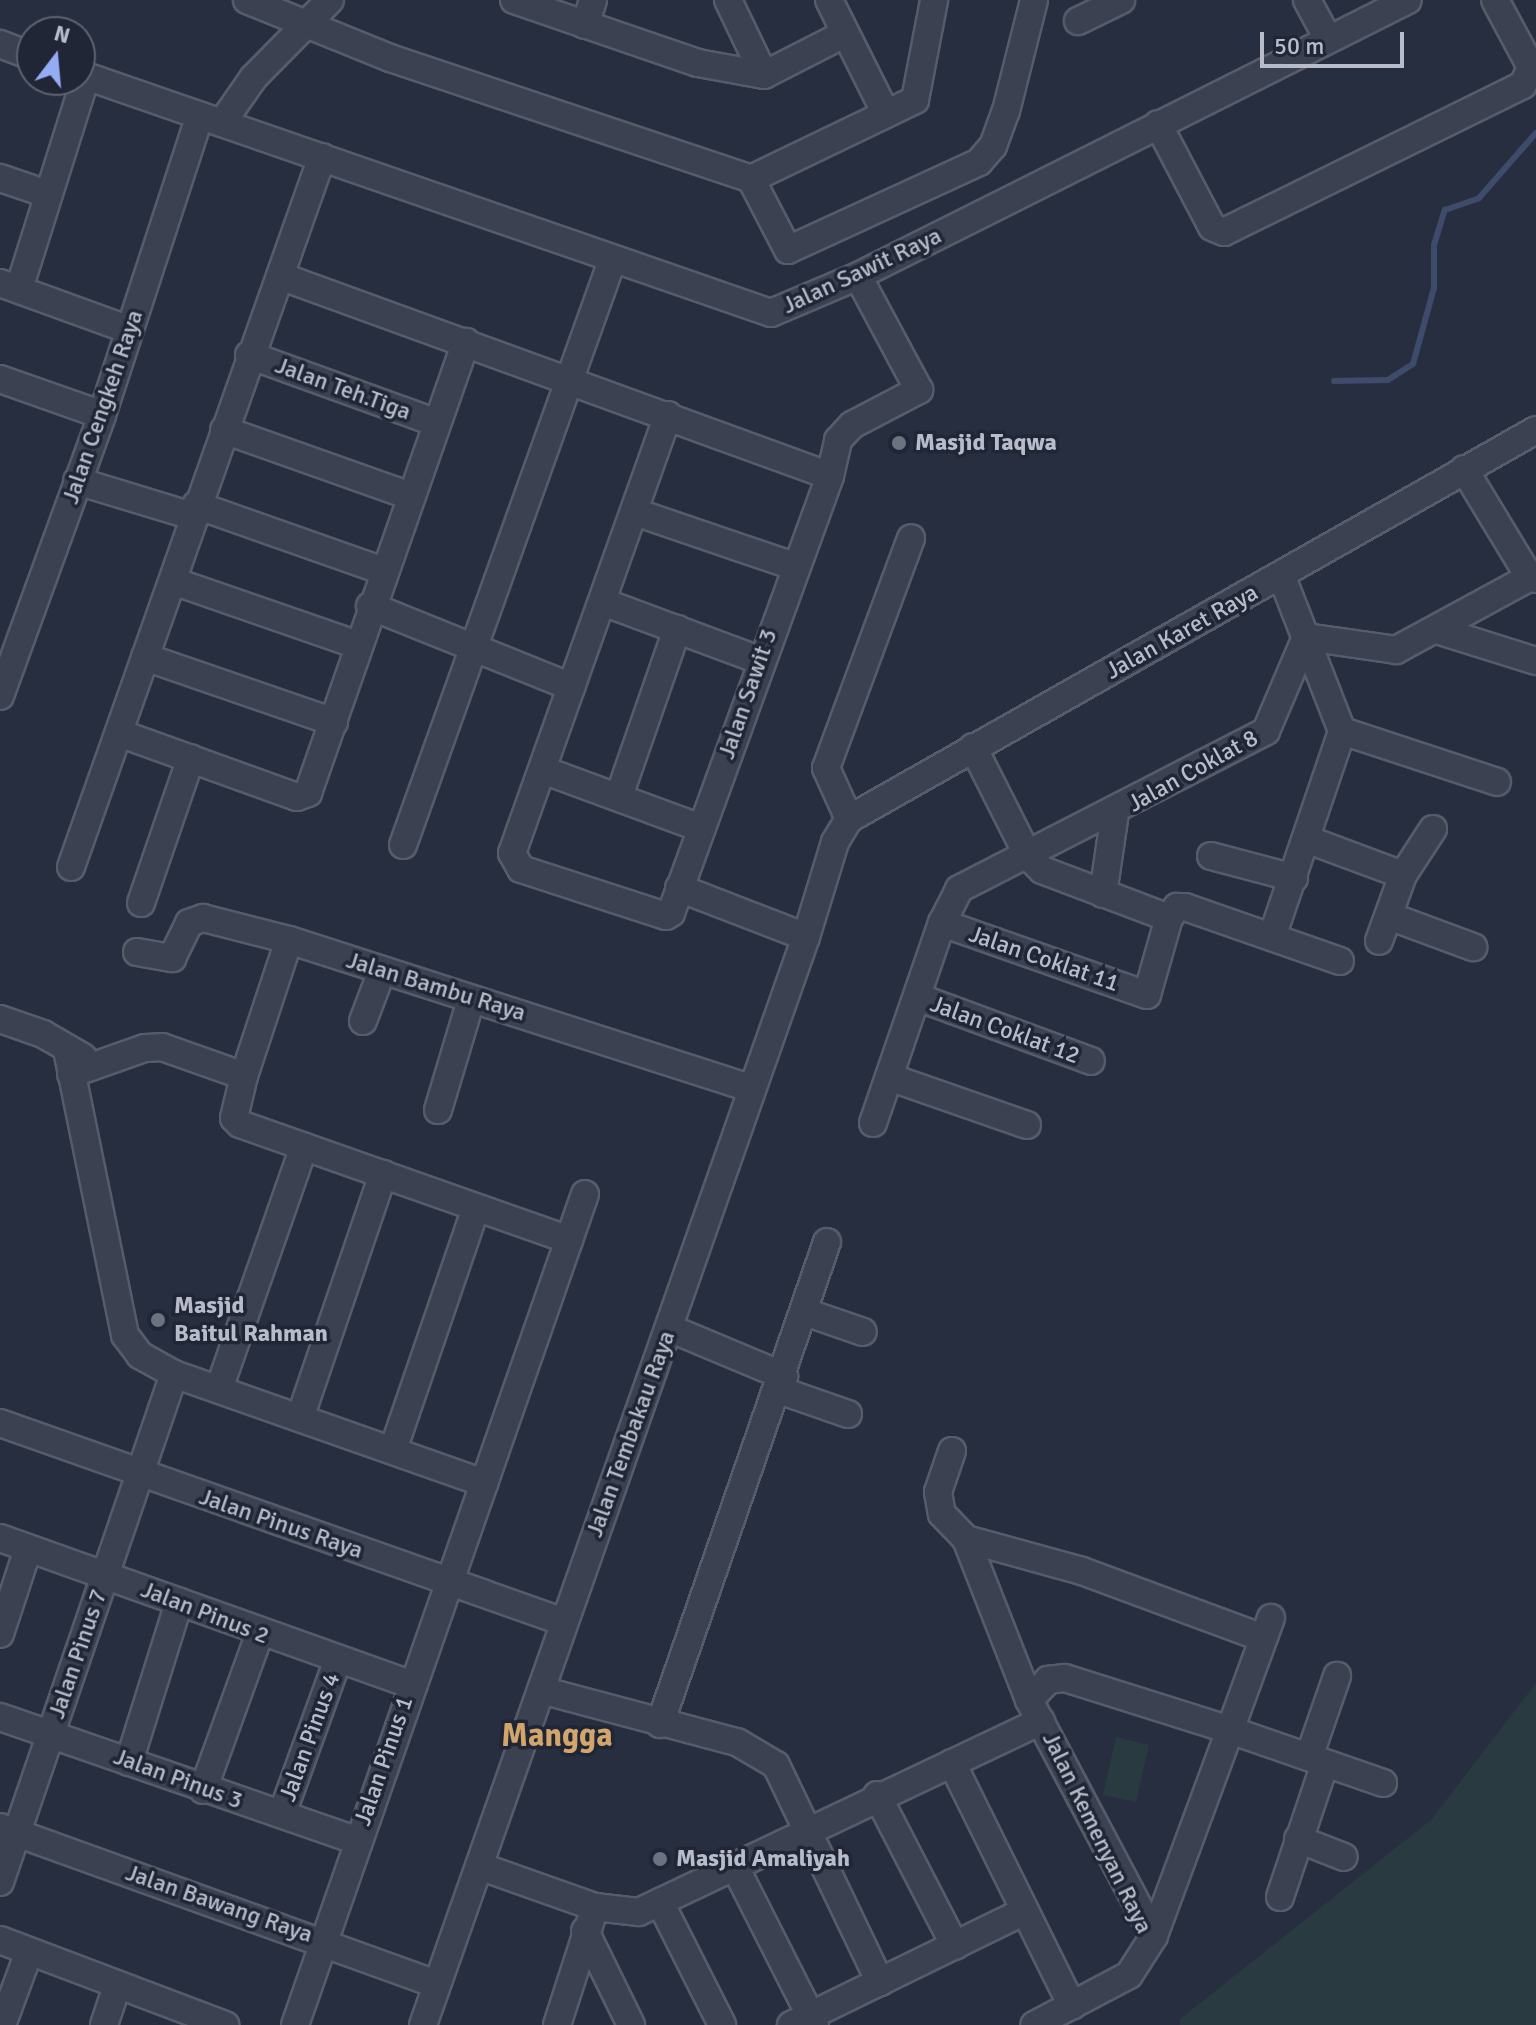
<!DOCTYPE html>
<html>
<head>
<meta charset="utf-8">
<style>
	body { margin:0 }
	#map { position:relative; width:1536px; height:2025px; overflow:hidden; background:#272e40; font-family:Signika,sans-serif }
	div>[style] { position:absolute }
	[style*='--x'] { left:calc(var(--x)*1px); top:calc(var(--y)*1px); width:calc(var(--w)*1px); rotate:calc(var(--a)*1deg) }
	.green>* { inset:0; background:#293b41 }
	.stream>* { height:6px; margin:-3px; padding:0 3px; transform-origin:3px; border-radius:3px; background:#3f4b6a }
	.roads { filter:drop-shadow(2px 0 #565c6a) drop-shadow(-2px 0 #565c6a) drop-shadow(0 2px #565c6a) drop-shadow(0 -2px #565c6a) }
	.minor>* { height:26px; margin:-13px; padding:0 13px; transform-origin:13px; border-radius:13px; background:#3b4150 }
	.dots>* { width:22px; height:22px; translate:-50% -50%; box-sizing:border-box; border:4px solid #202635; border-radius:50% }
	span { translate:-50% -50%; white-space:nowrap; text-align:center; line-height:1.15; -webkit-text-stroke:7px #202635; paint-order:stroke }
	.street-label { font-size:24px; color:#b8bcca }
	.poi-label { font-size:24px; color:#b8bcca; font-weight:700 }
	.left { translate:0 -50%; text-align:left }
	.district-label { font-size:32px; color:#d1a56c; font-weight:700 }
	.north { position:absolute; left:16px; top:16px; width:80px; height:80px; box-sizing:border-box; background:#202635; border:2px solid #5d6271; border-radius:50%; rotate:16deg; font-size:22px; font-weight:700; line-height:32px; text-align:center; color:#b8bcca }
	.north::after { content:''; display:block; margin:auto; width:28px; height:36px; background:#93acf3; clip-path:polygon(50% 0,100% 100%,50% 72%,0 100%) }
	.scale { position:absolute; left:1260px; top:32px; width:144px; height:36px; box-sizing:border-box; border:4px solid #b8bcca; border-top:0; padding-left:10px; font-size:24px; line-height:28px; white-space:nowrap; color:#b8bcca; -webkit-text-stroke:6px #202635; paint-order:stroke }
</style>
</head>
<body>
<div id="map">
	<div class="green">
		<div style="clip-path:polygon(1536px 1683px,1536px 2025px,1180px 2025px,1180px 2019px,1431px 1820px)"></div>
		<div style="clip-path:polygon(1116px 1737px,1149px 1745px,1136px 1802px,1103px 1795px)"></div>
	</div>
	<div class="stream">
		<div style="--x:1334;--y:381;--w:54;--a:-1.1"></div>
		<div style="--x:1388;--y:380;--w:30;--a:-33"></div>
		<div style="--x:1413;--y:364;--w:79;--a:-74.6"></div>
		<div style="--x:1434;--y:288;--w:43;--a:-90"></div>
		<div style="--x:1434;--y:245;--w:37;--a:-73"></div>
		<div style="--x:1445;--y:210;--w:36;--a:-19"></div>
		<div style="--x:1479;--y:198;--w:86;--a:-48.8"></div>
	</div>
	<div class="roads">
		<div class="minor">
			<div style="--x:247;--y:0;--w:154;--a:22.1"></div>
			<div style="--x:390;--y:58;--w:381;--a:18.5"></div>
			<div style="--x:751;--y:179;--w:182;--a:-25.7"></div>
			<div style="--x:915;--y:100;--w:102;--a:-79.2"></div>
			<div style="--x:514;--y:0;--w:194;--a:18.9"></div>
			<div style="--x:698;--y:63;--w:67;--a:10.3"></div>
			<div style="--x:764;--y:75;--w:90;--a:-27.1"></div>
			<div style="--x:728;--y:0;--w:83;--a:64.4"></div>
			<div style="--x:829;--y:0;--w:127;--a:63.4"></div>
			<div style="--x:1307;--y:0;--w:44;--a:61.7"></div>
			<div style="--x:1078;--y:21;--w:48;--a:-26"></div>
			<div style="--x:585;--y:25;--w:26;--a:-72"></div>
			<div style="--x:0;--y:44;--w:34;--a:21"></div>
			<div style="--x:80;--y:74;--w:731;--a:19.08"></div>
			<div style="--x:771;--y:313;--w:95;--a:-23"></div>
			<div style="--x:858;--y:276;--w:615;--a:-26.65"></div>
			<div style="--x:222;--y:123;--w:56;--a:-55.2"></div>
			<div style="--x:254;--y:77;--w:108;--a:-45.4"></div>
			<div style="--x:1158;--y:124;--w:116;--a:62.3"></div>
			<div style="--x:1212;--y:227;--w:13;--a:23"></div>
			<div style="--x:1224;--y:232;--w:333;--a:-26.2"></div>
			<div style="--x:1523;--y:85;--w:20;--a:-66"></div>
			<div style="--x:1531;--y:67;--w:76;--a:-118.2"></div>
			<div style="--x:0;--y:178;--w:50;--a:18.8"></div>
			<div style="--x:751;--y:179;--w:80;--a:62.5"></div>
			<div style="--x:788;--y:250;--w:210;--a:-24.7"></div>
			<div style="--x:979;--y:162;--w:21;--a:-49"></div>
			<div style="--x:993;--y:146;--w:37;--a:-70"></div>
			<div style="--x:1006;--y:111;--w:114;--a:-75.8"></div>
			<div style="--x:280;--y:276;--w:585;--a:19.98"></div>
			<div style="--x:0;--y:283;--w:138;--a:19.9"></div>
			<div style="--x:19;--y:289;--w:223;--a:-72.5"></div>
			<div style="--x:249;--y:355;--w:200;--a:19.9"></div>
			<div style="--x:0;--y:379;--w:108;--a:19.4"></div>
			<div style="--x:668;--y:415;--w:465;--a:109.6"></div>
			<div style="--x:512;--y:853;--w:18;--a:61"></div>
			<div style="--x:521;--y:869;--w:152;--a:18"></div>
			<div style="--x:666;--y:916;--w:6;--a:-31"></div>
			<div style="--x:671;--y:913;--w:465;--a:-70"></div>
			<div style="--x:830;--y:476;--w:37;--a:-77"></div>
			<div style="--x:838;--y:440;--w:21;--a:-47"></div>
			<div style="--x:852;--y:425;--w:76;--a:-27.6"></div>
			<div style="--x:919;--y:390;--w:129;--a:-118.2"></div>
			<div style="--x:224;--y:430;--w:197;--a:19.5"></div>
			<div style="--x:1464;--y:469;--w:127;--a:58.8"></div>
			<div style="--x:1530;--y:578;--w:6;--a:9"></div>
			<div style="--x:77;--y:481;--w:120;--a:16.9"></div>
			<div style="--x:196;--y:505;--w:198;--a:19.4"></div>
			<div style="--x:635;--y:512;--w:168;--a:18.8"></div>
			<div style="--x:173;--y:581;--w:196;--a:19.1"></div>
			<div style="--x:603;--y:602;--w:166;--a:20.4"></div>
			<div style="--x:370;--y:606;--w:217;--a:21.9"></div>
			<div style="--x:1437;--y:630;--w:104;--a:17.4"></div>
			<div style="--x:145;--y:657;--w:200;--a:19"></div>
			<div style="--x:0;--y:696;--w:299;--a:-70"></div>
			<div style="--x:102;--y:415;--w:315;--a:-71.9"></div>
			<div style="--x:1342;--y:731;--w:163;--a:18.2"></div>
			<div style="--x:119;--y:733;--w:189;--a:19.8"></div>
			<div style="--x:297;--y:797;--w:12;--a:-20"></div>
			<div style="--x:308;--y:793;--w:478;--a:-70.7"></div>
			<div style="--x:973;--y:747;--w:122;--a:63.2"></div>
			<div style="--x:1028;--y:856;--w:20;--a:45"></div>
			<div style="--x:1042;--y:870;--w:136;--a:20.7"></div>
			<div style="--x:1169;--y:918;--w:14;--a:-54"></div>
			<div style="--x:1177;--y:907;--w:8;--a:0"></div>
			<div style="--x:1185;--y:907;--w:164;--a:19.2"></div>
			<div style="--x:543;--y:770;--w:168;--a:20.2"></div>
			<div style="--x:619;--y:796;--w:177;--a:-70.8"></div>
			<div style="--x:849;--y:819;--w:56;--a:-114.3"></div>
			<div style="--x:826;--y:768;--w:245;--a:-69.7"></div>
			<div style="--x:1306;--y:839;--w:103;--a:20.4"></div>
			<div style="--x:1403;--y:875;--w:70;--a:110"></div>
			<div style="--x:403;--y:845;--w:620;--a:-70.31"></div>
			<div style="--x:1211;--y:856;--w:86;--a:14.8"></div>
			<div style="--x:71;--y:867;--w:753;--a:-70.53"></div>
			<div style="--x:1403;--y:875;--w:55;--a:-56.9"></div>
			<div style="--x:679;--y:888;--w:136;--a:21.1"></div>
			<div style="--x:1103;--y:894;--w:82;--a:-81.6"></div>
			<div style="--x:141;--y:903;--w:153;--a:-71"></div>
			<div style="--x:1389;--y:916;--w:90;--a:20.3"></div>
			<div style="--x:942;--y:923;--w:217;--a:19.4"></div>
			<div style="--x:1147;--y:995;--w:80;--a:-74.1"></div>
			<div style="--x:1272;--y:937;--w:218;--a:-71.2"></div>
			<div style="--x:1342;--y:731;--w:165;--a:-111.3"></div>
			<div style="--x:289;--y:940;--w:143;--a:108.3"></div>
			<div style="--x:244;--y:1076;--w:43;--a:103.4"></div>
			<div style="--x:234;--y:1118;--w:8;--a:45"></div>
			<div style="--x:240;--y:1124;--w:349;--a:19.4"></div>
			<div style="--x:137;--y:952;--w:36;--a:10"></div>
			<div style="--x:172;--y:958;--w:39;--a:-64"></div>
			<div style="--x:189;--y:923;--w:15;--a:-20"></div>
			<div style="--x:203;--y:918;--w:89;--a:14.3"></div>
			<div style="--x:289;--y:940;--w:486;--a:17.8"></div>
			<div style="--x:920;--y:998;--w:182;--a:20.2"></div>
			<div style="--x:0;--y:1019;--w:46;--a:19.2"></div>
			<div style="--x:43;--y:1034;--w:46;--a:29.9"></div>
			<div style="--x:363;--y:1021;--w:53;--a:-69.2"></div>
			<div style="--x:71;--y:1074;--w:78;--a:-19.4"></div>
			<div style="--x:145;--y:1048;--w:17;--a:-3"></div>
			<div style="--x:162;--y:1047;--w:87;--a:19.5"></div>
			<div style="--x:889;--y:1077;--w:146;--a:19.2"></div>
			<div style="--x:438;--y:1110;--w:115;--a:-73.3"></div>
			<div style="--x:873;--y:1123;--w:212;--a:-71"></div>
			<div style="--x:942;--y:923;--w:38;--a:-63"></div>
			<div style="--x:959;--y:889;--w:345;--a:-27.2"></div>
			<div style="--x:1266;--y:731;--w:102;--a:-66.9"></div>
			<div style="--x:1306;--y:637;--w:91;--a:8.2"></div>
			<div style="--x:1396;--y:650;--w:159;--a:-28.5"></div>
			<div style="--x:805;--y:1312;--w:61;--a:19"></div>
			<div style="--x:669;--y:1328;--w:125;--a:22.7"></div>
			<div style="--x:174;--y:1374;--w:329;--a:19.4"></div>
			<div style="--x:219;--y:1389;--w:257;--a:-70.7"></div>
			<div style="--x:779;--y:1390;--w:73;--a:19.2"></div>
			<div style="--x:300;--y:1418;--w:258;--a:-71.2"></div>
			<div style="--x:0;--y:1423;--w:598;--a:19.43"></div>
			<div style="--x:393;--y:1450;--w:256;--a:-71.1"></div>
			<div style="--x:952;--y:1451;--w:43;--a:108.9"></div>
			<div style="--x:938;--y:1492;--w:22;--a:80"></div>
			<div style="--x:942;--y:1514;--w:35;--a:46"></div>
			<div style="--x:966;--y:1539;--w:173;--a:68.6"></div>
			<div style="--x:1029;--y:1700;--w:267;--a:62.1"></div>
			<div style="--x:1154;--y:1936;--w:46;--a:122.7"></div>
			<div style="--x:1129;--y:1975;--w:107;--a:152.2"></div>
			<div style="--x:0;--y:1538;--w:435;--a:19.6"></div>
			<div style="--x:966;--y:1539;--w:120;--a:15.4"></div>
			<div style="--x:1082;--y:1571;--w:193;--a:20.3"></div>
			<div style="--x:1271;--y:1618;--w:119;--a:110.1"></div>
			<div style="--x:1230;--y:1730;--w:162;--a:19.1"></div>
			<div style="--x:0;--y:1634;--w:89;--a:-71.8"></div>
			<div style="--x:541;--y:1690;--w:203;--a:14.9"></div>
			<div style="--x:737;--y:1742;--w:45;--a:30.5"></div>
			<div style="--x:776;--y:1765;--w:241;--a:64.4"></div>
			<div style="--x:1029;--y:1700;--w:28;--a:-46"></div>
			<div style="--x:1048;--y:1680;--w:17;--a:-7"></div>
			<div style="--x:1065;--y:1678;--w:173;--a:17.5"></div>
			<div style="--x:1230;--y:1730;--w:220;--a:110.3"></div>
			<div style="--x:0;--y:1717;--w:377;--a:19.1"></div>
			<div style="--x:660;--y:1724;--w:510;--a:-70.89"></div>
			<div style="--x:1309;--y:1757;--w:86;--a:-70.9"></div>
			<div style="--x:129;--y:1762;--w:168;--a:-72.6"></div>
			<div style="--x:952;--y:1763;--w:271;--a:63.7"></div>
			<div style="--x:203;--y:1790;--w:165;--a:-70.1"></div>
			<div style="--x:877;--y:1795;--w:170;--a:62.7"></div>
			<div style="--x:282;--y:1814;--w:165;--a:-70.1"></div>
			<div style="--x:0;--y:1827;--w:464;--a:19.8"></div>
			<div style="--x:1298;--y:1839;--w:49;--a:21.4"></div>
			<div style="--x:734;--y:1865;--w:179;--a:63.1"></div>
			<div style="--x:479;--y:1866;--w:123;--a:19.5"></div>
			<div style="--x:595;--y:1907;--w:44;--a:6.5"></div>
			<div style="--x:639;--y:1912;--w:445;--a:-25.4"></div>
			<div style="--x:0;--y:1882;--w:537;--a:-71.09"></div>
			<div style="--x:174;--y:1374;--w:39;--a:-151"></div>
			<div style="--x:140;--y:1355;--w:25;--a:-127"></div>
			<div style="--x:125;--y:1335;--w:290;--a:-101.5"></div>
			<div style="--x:1280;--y:1897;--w:141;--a:-71.4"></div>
			<div style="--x:660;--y:1902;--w:138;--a:63.2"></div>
			<div style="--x:585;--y:1931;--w:105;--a:63.9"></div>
			<div style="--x:0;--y:1940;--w:241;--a:20.7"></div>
			<div style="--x:2;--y:2025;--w:78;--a:-69.7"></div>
			<div style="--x:104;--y:2025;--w:41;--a:-71.6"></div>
			<div style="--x:295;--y:2025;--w:880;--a:-70.76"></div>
			<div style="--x:423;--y:2025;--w:1153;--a:-70.61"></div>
			<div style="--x:806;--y:937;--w:99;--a:-73"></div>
			<div style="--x:835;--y:842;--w:27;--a:-59"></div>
			<div style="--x:849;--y:819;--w:789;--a:-29.52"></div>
			<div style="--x:557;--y:2025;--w:124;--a:-72.1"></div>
			<div style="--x:791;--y:2025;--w:258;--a:-26"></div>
		</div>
	</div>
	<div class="dots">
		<div style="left:899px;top:443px;background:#6b7280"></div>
		<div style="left:158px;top:1320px;background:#6b7280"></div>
		<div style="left:660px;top:1859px;background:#6b7280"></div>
	</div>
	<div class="street-label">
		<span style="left:862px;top:271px;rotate:-25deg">Jalan Sawit Raya</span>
		<span style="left:343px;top:389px;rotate:20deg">Jalan Teh.Tiga</span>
		<span style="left:103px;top:407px;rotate:-71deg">Jalan Cengkeh Raya</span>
		<span style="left:1182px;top:632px;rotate:-29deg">Jalan Karet Raya</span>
		<span style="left:748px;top:694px;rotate:-71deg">Jalan Sawit 3</span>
		<span style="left:1193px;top:771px;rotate:-29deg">Jalan Coklat 8</span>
		<span style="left:1044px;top:959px;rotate:19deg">Jalan Coklat 11</span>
		<span style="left:436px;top:987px;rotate:17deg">Jalan Bambu Raya</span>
		<span style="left:1005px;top:1030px;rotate:20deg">Jalan Coklat 12</span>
		<span style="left:631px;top:1434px;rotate:-70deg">Jalan Tembakau Raya</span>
		<span style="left:281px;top:1524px;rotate:19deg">Jalan Pinus Raya</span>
		<span style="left:205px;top:1613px;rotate:21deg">Jalan Pinus 2</span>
		<span style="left:78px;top:1654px;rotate:-71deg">Jalan Pinus 7</span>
		<span style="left:310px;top:1737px;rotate:-70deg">Jalan Pinus 4</span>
		<span style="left:384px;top:1761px;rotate:-71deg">Jalan Pinus 1</span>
		<span style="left:178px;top:1779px;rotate:20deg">Jalan Pinus 3</span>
		<span style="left:1097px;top:1833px;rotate:64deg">Jalan Kemenyan Raya</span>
		<span style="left:219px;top:1904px;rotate:19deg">Jalan Bawang Raya</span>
	</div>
	<div class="poi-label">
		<span class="left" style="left:915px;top:443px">Masjid Taqwa</span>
		<span class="left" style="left:174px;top:1320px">Masjid<br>Baitul Rahman</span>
		<span class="left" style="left:676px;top:1859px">Masjid Amaliyah</span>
	</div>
	<div class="district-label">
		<span style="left:557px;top:1736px">Mangga</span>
	</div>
	<div class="north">N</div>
	<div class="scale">50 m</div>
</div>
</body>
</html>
